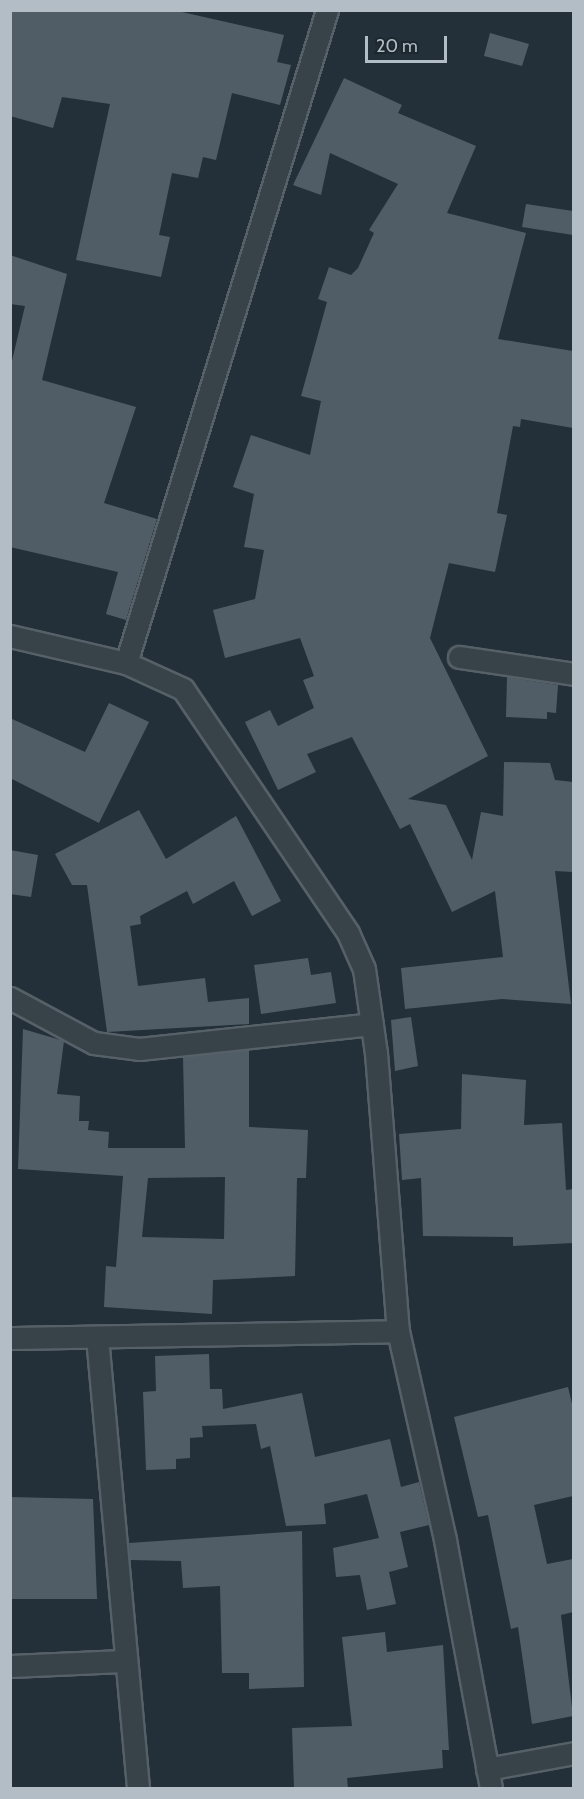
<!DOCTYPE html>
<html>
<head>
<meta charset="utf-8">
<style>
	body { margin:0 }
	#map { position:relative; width:584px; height:1799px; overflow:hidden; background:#243039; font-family:Cabin,sans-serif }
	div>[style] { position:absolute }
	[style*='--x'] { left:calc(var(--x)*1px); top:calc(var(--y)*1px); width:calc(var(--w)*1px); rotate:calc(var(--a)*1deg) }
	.building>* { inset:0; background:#505d67 }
	.roads { filter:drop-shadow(2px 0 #566067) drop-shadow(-2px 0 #566067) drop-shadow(0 2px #566067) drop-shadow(0 -2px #566067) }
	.street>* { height:21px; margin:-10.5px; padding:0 10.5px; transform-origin:10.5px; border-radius:10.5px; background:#384249 }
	span { translate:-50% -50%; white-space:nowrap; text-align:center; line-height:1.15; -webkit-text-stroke:5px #1d272e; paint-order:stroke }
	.frame { position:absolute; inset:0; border:12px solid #b3bdc5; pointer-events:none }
	.scale { position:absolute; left:365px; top:36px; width:82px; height:27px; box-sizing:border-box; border:3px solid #b3bdc5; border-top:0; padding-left:8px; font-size:18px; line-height:21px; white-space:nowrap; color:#b3bdc5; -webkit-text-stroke:4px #1d272e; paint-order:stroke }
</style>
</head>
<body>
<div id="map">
	<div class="building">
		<div style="clip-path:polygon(10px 10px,173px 10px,284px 35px,277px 62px,291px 65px,280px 105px,232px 93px,216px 160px,203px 157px,198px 178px,172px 173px,159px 235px,170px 237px,161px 277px,76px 260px,110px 104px,62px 97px,53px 128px,10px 116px)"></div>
		<div style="clip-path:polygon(490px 33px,529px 44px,522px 66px,484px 56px)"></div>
		<div style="clip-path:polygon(344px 78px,402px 105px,398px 113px,476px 146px,447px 213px,526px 233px,498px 339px,573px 351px,573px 428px,521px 419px,520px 427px,513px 426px,497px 513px,507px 515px,495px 572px,449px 563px,430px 638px,488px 756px,408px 799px,446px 805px,472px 860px,481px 812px,503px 816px,504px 762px,550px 763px,555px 780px,573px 782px,573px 872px,555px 871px,571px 1004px,502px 999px,405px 1009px,401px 968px,503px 957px,495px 891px,452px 912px,410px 824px,400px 829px,352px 737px,307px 754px,316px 772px,278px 790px,245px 722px,270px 710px,278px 726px,314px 708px,303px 680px,314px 676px,300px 638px,225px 658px,213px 610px,255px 599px,264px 550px,244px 547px,254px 494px,233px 487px,251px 435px,310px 455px,321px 401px,301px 396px,327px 302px,318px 299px,329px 267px,351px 275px,358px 268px,374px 233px,369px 230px,398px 184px,330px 153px,321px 195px,293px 185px)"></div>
		<div style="clip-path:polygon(526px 204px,573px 211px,573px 235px,522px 227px)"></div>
		<div style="clip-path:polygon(10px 255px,67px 274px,42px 380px,136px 407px,104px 503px,157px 519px,126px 620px,106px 614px,118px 572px,10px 547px,10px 369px,25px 306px,10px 304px)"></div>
		<div style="clip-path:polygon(507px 677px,558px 685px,556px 713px,547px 712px,547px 719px,506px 717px)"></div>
		<div style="clip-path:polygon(109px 703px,149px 722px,99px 823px,10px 778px,10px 718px,85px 752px)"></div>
		<div style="clip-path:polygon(139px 810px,166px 859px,236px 816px,281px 901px,252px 916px,234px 881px,193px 904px,187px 891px,140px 916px,141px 924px,130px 926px,138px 986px,205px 978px,208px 1002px,249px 998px,249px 1024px,107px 1032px,87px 885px,72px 885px,55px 854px)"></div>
		<div style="clip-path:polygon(10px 850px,38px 855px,31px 897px,10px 894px)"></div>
		<div style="clip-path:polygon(308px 958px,311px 975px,331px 972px,336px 1003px,261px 1014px,254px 965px)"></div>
		<div style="clip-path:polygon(411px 1017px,418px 1066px,395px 1071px,391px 1020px)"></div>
		<div style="clip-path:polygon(evenodd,23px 1029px,64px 1041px,57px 1094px,80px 1096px,79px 1121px,89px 1121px,88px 1130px,109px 1132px,108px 1148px,185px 1148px,183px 1057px,249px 1050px,249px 1127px,308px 1130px,306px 1178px,297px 1178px,295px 1276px,213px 1280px,212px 1314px,104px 1307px,106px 1266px,116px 1267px,123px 1176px,18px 1169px,23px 1029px,225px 1177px,224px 1239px,142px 1237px,148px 1178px,225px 1177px)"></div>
		<div style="clip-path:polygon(462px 1074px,526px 1080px,524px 1125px,562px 1123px,566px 1190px,573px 1189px,573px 1243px,513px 1246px,513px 1237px,423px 1236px,421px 1178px,402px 1180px,399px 1134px,461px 1129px)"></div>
		<div style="clip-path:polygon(209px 1354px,210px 1389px,222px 1389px,223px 1409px,302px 1393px,315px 1457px,390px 1439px,401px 1487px,419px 1482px,429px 1525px,400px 1532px,408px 1567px,389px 1572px,396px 1604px,367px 1610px,360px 1575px,336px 1577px,333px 1548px,379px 1538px,367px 1494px,324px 1504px,326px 1524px,286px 1526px,270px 1446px,261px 1449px,256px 1424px,202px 1426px,203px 1437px,190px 1438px,190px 1458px,176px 1459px,176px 1469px,146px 1470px,143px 1392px,156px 1391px,155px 1356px)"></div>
		<div style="clip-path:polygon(568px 1387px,573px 1408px,573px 1496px,534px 1505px,547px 1564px,573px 1559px,573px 1612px,561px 1615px,573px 1716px,532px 1724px,518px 1627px,511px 1629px,488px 1515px,478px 1517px,454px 1417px)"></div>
		<div style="clip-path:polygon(10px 1497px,93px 1499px,97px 1599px,10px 1599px)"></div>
		<div style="clip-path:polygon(302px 1531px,304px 1687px,249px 1689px,249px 1673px,222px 1673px,220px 1586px,183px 1588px,181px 1561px,130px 1560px,129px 1543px)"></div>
		<div style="clip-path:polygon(385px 1632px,387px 1652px,443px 1645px,449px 1750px,442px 1750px,443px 1768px,347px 1778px,348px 1788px,294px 1788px,292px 1728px,352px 1726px,342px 1637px)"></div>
	</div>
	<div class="roads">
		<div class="street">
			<div style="--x:10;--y:636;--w:119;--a:13.1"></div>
			<div style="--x:126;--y:663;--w:63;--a:24.5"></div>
			<div style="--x:183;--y:689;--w:295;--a:55.9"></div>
			<div style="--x:348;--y:933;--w:39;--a:66"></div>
			<div style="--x:364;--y:969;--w:85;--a:81.9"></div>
			<div style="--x:376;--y:1053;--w:279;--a:85.5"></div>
			<div style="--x:398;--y:1331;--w:214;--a:77.3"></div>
			<div style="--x:445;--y:1540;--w:252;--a:79.5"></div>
			<div style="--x:459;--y:657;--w:116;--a:8.4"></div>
			<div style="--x:126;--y:663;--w:683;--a:-72.89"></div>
			<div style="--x:10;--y:998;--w:95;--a:28.2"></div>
			<div style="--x:94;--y:1043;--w:45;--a:7.6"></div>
			<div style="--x:139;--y:1049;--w:234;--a:-6.1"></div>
			<div style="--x:97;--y:1337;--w:453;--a:84.8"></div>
			<div style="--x:10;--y:1338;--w:388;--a:-1"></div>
			<div style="--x:10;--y:1666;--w:113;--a:-2.5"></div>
			<div style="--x:487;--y:1769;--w:88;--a:-10.4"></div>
		</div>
	</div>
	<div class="frame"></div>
	<div class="scale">20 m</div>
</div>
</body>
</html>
